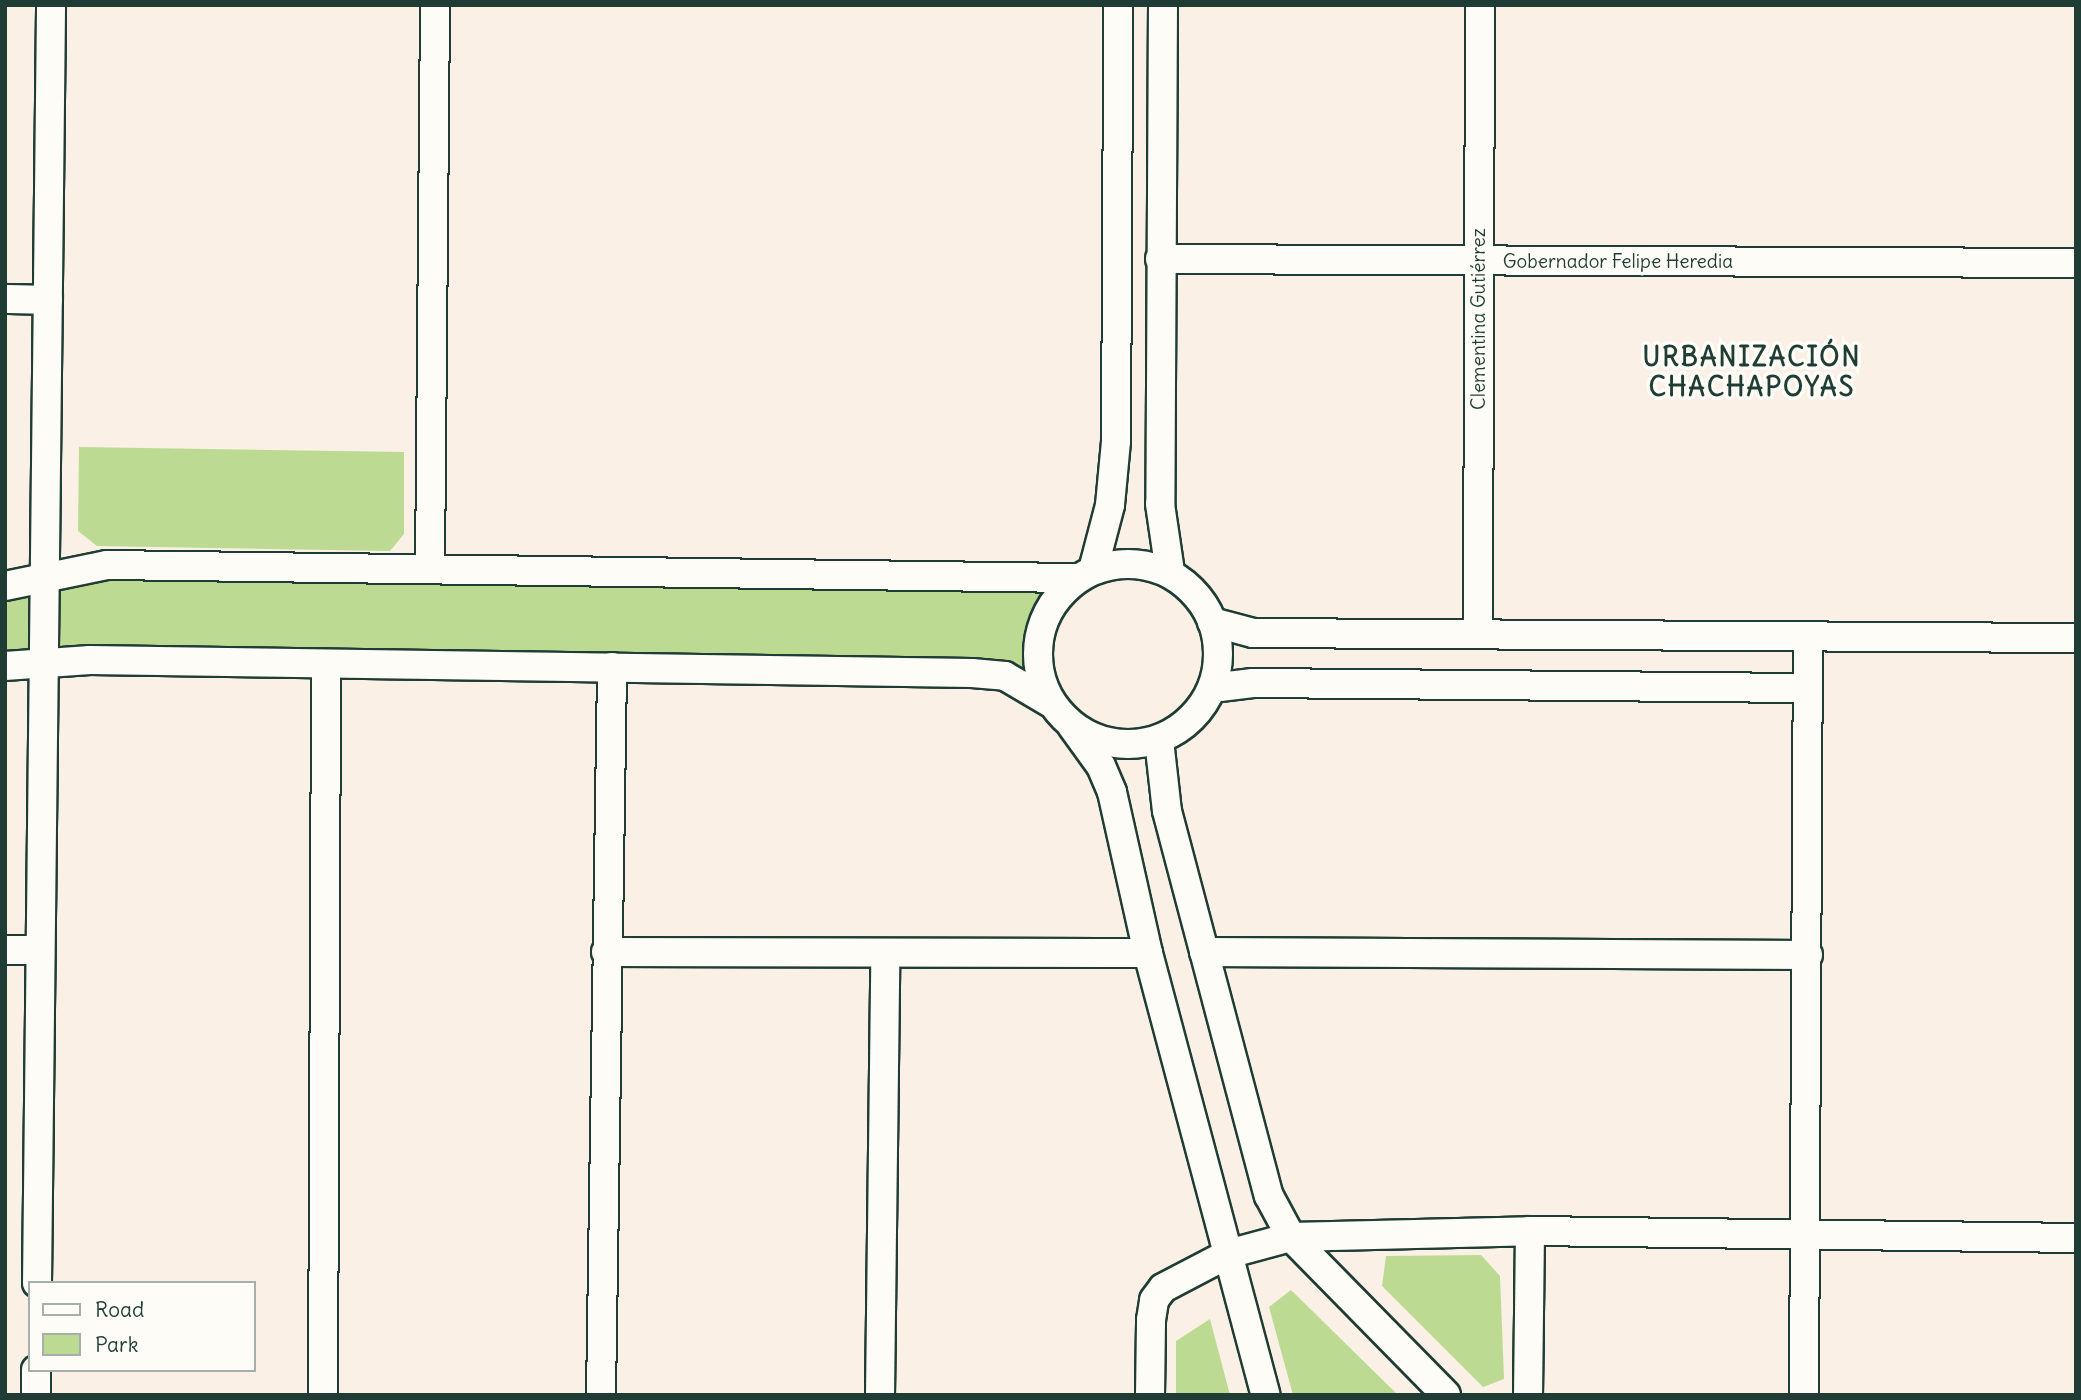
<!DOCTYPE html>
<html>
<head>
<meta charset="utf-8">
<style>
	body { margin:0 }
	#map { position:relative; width:2081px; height:1400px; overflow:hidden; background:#faf0e6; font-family:Delius,sans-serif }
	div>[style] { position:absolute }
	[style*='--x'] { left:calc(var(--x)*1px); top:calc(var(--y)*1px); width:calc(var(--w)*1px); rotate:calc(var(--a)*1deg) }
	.green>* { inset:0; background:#bdda93 }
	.roads { filter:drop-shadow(2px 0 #1f3d34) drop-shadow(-2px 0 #1f3d34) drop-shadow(0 2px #1f3d34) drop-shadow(0 -2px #1f3d34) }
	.minor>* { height:28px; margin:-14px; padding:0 14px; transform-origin:14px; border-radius:14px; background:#fdfcf7 }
	.minor>.ring { margin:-14px; padding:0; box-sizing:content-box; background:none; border:28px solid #fdfcf7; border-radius:50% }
	span { translate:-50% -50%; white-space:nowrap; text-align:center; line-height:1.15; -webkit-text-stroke:7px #fdfcf7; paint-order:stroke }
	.street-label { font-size:19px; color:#1f3d34 }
	.district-label { font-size:26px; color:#1f3d34; font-weight:700; letter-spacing:2px }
	.frame { position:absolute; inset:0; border:7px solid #1f3d34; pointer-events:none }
	.legend { position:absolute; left:28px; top:1281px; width:228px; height:91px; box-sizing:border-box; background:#fdfcf7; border:2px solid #a4b0a9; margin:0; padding:9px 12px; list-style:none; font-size:21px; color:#1f3d34 }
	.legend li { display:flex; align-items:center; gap:14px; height:35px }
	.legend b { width:35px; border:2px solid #a4b0a9 }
</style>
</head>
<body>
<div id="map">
	<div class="green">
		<div style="clip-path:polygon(79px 447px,404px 452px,404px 534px,390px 551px,97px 546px,78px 531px)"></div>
		<div style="clip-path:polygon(107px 565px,1078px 578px,1044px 621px,1040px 695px,1005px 676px,5px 665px,5px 586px)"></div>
		<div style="clip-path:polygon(1481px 1255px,1500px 1276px,1504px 1379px,1483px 1387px,1382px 1286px,1386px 1256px)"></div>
		<div style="clip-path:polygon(1291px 1290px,1398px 1395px,1293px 1395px,1269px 1307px)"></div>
		<div style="clip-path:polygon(1210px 1319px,1230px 1395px,1176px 1395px,1176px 1341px)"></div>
	</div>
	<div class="roads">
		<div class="minor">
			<div style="--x:1163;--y:5;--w:499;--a:90.3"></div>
			<div style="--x:1160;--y:504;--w:69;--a:81.6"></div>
			<div style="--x:1160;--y:259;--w:916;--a:0.25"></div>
			<div style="--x:5;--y:299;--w:43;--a:1.3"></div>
			<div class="ring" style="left:1038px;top:564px;width:152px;height:152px"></div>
			<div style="--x:430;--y:568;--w:563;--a:-89.49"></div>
			<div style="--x:1093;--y:570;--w:67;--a:-75.3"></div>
			<div style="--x:1110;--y:505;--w:64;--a:-84.6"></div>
			<div style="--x:1116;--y:441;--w:436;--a:-89.7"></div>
			<div style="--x:5;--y:586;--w:104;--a:-11.6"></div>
			<div style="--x:107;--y:565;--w:971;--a:0.77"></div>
			<div style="--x:1212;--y:622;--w:42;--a:15"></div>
			<div style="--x:1253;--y:633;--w:823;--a:0.35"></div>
			<div style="--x:1478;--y:633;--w:628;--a:-89.82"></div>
			<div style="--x:5;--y:666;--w:85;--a:-4"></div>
			<div style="--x:90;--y:660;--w:882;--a:0.84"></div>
			<div style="--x:972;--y:673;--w:33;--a:5"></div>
			<div style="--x:1005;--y:676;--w:53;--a:30.4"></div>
			<div style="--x:1212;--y:688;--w:41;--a:-7"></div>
			<div style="--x:1253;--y:683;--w:553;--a:0.52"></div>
			<div style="--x:1072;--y:726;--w:49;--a:54.1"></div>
			<div style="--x:1101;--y:766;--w:28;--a:67"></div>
			<div style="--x:1112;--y:792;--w:165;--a:77.4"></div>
			<div style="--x:1148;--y:953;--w:457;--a:75.1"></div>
			<div style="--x:1159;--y:740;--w:71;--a:83.6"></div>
			<div style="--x:1167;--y:811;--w:398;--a:75.2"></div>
			<div style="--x:1269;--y:1196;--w:47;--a:61.8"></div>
			<div style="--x:1291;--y:1237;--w:221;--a:45.5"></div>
			<div style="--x:5;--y:950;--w:33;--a:0"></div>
			<div style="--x:606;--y:952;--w:542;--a:0.11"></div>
			<div style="--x:1204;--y:952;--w:604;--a:0.28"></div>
			<div style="--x:37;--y:1283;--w:1278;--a:-89.37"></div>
			<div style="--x:36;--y:1395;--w:25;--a:-90"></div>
			<div style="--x:323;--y:1395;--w:731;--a:-89.76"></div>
			<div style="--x:601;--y:1395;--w:728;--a:-89.13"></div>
			<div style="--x:880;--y:1395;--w:439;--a:-89.3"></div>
			<div style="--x:1150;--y:1395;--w:75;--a:-89.2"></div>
			<div style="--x:1151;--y:1320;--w:20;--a:-81"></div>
			<div style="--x:1154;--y:1300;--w:15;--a:-53"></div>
			<div style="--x:1163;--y:1288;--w:73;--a:-27.6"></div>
			<div style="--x:1228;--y:1254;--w:65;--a:-15.1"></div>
			<div style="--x:1291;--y:1237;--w:239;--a:-1.4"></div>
			<div style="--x:1530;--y:1231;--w:546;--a:0.73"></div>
			<div style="--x:1528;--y:1395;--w:164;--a:-89.3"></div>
			<div style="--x:1804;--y:1395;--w:758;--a:-89.7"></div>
		</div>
	</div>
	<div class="street-label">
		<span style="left:1618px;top:262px">Gobernador Felipe Heredia</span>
		<span style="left:1479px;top:319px;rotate:-90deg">Clementina Gutiérrez</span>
	</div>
	<div class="district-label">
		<span style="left:1752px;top:372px">URBANIZACIÓN<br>CHACHAPOYAS</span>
	</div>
	<div class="frame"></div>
	<ul class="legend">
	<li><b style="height:9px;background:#fdfcf7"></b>Road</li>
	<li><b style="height:19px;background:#bdda93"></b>Park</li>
	</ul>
</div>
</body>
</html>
